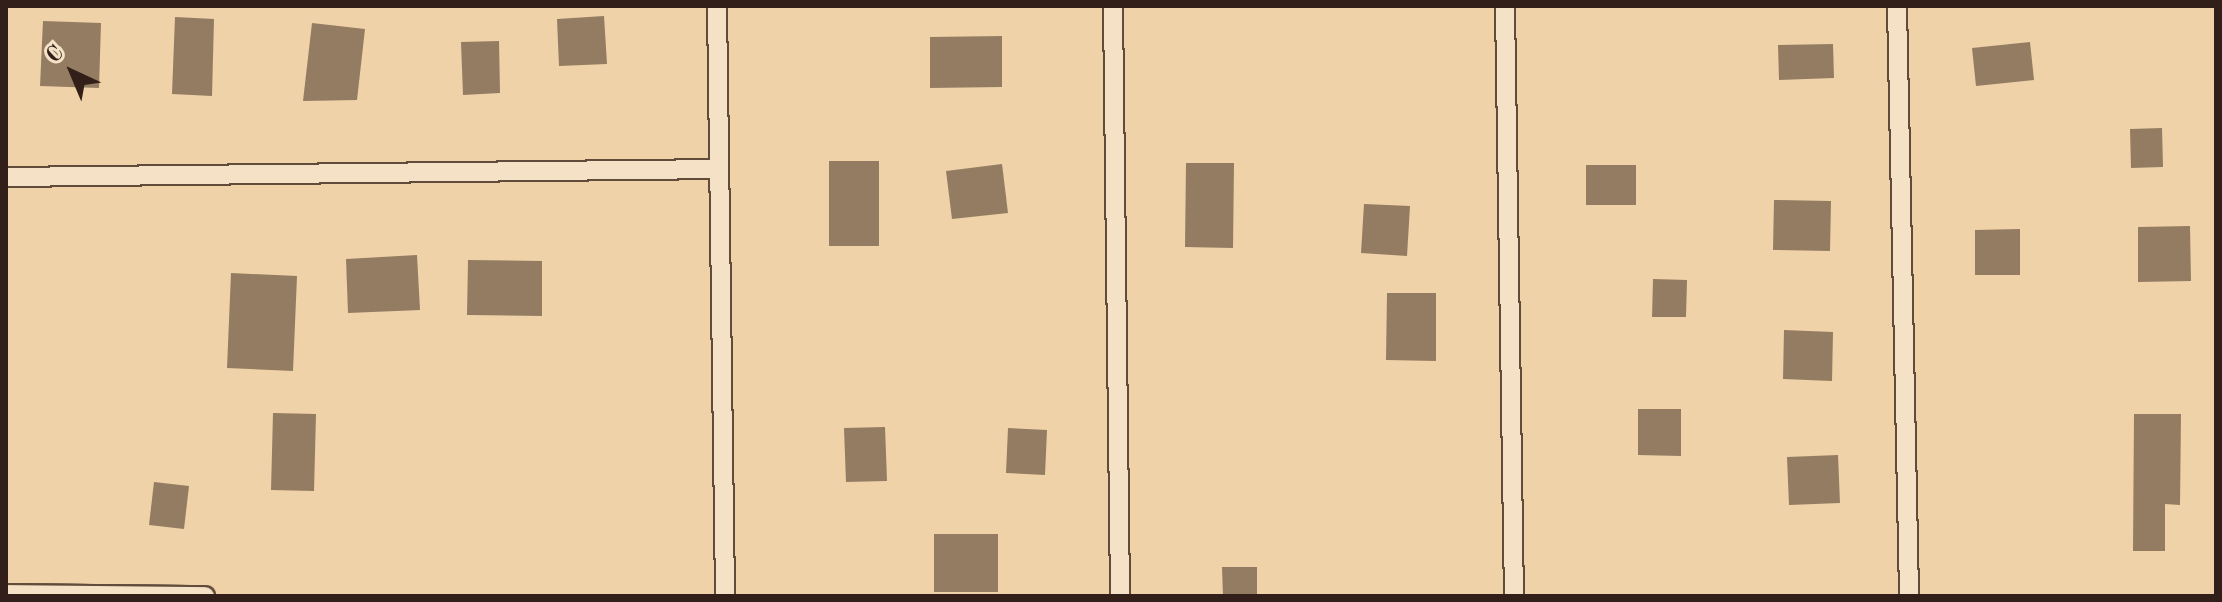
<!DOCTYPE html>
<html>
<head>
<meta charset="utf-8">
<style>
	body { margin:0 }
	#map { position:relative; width:2222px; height:602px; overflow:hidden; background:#efd2a7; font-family:"Old Standard TT",serif }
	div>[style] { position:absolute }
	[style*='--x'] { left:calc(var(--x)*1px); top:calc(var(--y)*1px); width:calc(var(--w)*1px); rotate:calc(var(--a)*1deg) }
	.building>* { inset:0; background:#947c63 }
	.roads { filter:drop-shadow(2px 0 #614c3c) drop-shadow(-2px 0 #614c3c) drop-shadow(0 2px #614c3c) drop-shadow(0 -2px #614c3c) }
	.lane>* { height:18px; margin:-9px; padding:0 9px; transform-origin:9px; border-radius:9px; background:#f5e2c6 }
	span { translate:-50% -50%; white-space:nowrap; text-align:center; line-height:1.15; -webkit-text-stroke:7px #f5e2c6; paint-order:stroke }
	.frame { position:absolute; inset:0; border:8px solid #321f19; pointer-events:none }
	.north { position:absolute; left:32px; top:32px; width:80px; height:80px; -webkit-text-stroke:6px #f5e2c6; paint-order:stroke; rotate:316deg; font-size:22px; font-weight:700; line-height:32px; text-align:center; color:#321f19 }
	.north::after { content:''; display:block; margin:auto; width:28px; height:36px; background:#321f19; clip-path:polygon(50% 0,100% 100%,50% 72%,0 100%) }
</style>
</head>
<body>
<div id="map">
	<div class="building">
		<div style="clip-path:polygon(604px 16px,607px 64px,559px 66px,557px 19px)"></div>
		<div style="clip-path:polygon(175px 17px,214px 19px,212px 96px,172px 94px)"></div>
		<div style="clip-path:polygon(43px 21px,101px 23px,99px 88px,40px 86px)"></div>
		<div style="clip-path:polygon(312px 23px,365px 29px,357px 100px,303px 101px)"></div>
		<div style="clip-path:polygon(1002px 36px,1002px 87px,930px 88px,930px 37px)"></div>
		<div style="clip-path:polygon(499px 41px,500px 93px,463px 95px,461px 42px)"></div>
		<div style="clip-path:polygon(2030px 42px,2034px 80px,1976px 86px,1972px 48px)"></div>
		<div style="clip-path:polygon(1833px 44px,1834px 78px,1779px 80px,1778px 45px)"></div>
		<div style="clip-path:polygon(2162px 128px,2163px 167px,2131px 168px,2130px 129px)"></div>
		<div style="clip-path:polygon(829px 161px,879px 161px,879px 246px,829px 246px)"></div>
		<div style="clip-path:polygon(1186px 163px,1234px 163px,1233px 248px,1185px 247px)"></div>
		<div style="clip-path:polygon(1002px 164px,1008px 213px,952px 219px,946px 171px)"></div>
		<div style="clip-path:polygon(1586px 165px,1636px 165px,1636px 205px,1586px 205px)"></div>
		<div style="clip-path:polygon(1774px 200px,1831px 201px,1830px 251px,1773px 250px)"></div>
		<div style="clip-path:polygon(1364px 204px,1410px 206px,1407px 256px,1361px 253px)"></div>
		<div style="clip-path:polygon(2190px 226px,2191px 281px,2138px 282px,2138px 227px)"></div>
		<div style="clip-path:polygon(2020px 229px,2020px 275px,1975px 275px,1975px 230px)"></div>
		<div style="clip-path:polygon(417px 255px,420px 310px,348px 313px,346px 259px)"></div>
		<div style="clip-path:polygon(468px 260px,542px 261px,542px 316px,467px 315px)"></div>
		<div style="clip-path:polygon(231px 273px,297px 276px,293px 371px,227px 368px)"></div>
		<div style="clip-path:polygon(1653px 279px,1687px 280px,1686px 317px,1652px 317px)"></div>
		<div style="clip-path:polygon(1387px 293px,1436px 293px,1436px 361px,1386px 360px)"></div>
		<div style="clip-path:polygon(1784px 330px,1833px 332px,1832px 381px,1783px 379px)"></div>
		<div style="clip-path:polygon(1638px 409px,1681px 409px,1681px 456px,1638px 455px)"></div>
		<div style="clip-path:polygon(273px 413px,316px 414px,314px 491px,271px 490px)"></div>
		<div style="clip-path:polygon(2134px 414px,2181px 414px,2180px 505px,2165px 504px,2165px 551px,2133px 551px)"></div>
		<div style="clip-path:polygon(885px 427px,887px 481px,846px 482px,844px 428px)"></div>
		<div style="clip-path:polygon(1008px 428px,1047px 430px,1045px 475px,1006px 473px)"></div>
		<div style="clip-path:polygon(1838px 455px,1840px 503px,1789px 505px,1787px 457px)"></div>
		<div style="clip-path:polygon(154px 482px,189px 486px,184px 529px,149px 525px)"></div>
		<div style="clip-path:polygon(934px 534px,998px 534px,998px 592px,934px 592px)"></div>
		<div style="clip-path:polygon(1222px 567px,1257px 567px,1257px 596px,1223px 596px)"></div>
	</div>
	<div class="roads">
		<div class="lane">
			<div style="--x:717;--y:6;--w:590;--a:89.22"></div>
			<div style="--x:1113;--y:6;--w:590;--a:89.32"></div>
			<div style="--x:1505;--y:6;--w:590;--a:89.13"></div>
			<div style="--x:1897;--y:6;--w:590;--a:88.83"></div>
			<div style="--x:6;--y:177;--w:713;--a:-0.64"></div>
			<div style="--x:6;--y:594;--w:199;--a:0.6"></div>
		</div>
	</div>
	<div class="frame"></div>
	<div class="north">С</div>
</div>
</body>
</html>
